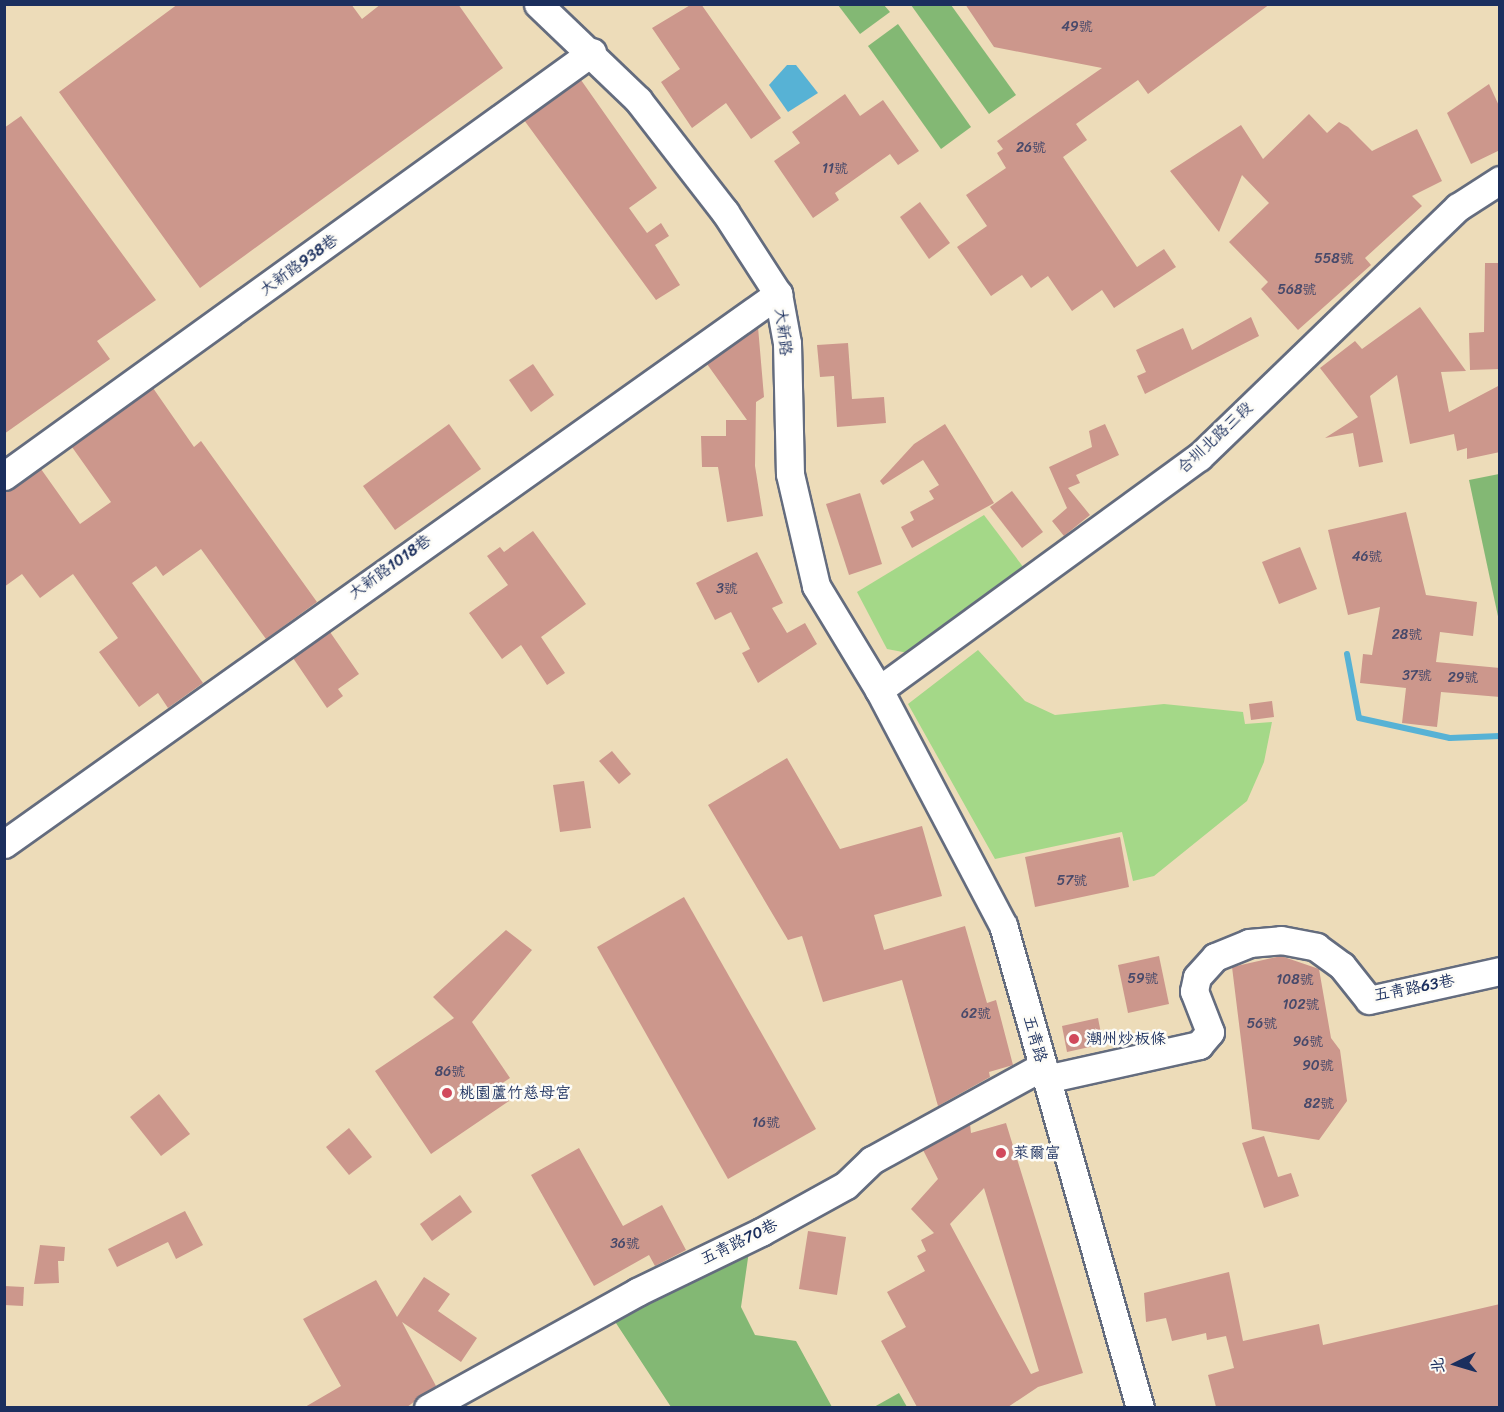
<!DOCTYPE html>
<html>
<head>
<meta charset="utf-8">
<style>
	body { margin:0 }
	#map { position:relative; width:1504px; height:1412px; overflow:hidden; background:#eddcb9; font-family:Sriracha,"LXGW WenKai TC",sans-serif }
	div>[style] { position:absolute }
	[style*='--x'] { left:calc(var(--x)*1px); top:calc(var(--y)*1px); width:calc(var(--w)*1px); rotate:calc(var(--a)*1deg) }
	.green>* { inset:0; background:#a4d888 }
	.forest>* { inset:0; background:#83b874 }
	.water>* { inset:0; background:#57b2d5 }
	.stream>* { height:6px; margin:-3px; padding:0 3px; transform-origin:3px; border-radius:3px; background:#57b2d5 }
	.building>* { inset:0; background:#cc978c }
	.roads { filter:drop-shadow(2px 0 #646c7e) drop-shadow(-2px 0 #646c7e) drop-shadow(0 2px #646c7e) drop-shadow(0 -2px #646c7e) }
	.minor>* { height:27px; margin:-13.5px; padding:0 13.5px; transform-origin:13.5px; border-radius:13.5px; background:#fff }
	.dots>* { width:16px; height:16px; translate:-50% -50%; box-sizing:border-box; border:3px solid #fdfcf7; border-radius:50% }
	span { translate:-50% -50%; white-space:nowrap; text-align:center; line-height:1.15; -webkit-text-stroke:5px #fdfcf7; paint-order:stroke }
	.number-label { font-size:14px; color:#47496a }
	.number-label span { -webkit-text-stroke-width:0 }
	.street-label { font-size:16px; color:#1b2f5e }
	.poi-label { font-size:16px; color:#1b2f5e }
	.left { translate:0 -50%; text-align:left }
	.frame { position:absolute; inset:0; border:6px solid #1b2f5e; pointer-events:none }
	.north { position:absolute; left:1426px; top:1334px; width:60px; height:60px; -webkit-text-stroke:4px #fdfcf7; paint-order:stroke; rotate:265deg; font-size:16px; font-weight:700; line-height:24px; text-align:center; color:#1b2f5e }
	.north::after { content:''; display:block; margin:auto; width:21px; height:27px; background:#1b2f5e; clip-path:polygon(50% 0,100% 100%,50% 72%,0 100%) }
</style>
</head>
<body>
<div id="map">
	<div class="green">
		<div style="clip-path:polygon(984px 515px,1027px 572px,908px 653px,887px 649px,857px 592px)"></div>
		<div style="clip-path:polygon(978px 650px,1025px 701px,1055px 715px,1164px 704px,1243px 712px,1245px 724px,1272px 722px,1264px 762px,1247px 801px,1154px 876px,1133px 881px,1122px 832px,995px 859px,908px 704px)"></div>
	</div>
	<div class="forest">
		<div style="clip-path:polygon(838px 5px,884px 5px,890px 12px,860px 34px)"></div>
		<div style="clip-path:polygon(911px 5px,951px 5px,1016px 95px,989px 114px)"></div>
		<div style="clip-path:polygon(898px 24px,971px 127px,941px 149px,868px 46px)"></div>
		<div style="clip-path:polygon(1499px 474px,1500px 474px,1499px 621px,1469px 480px)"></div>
		<div style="clip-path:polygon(749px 1251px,741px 1307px,755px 1335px,796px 1341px,832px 1407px,671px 1407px,612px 1317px)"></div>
		<div style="clip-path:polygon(899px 1393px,907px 1407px,874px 1407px)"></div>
	</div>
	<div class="water">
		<div style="clip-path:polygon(787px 65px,796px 65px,818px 93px,788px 112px,769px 85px)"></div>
	</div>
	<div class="stream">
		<div style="--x:1347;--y:654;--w:65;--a:79.4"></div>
		<div style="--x:1359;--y:718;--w:93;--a:12.4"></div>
		<div style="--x:1450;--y:738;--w:50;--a:-2.3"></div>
	</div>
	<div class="building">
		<div style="clip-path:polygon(178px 4px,351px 4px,362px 19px,381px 4px,458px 4px,503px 68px,200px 288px,59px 92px)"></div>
		<div style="clip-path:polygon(692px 4px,701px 4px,781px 118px,751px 139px,726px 103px,692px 128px,661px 82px,680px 69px,652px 28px)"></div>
		<div style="clip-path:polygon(965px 4px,1270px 4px,1148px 94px,1138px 80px,1076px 124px,1087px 140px,1063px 157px,1137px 267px,1164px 249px,1176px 267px,1114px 308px,1102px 290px,1072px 311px,1048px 276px,1031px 288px,1022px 275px,991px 296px,957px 247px,987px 226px,966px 195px,1006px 168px,997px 153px,1003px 149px,997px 141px,1102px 68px,994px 47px)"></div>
		<div style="clip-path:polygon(581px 80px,657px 188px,629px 208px,647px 233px,661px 223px,669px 236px,655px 245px,680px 285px,656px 300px,524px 120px)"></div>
		<div style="clip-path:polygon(1489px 84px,1500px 108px,1500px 150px,1471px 164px,1447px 113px)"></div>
		<div style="clip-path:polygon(845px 94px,860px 116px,883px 100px,919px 151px,898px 165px,890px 154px,835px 193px,839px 200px,813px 218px,774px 161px,800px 143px,792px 132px)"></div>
		<div style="clip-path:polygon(1309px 114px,1327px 133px,1339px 122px,1348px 127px,1372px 151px,1417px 129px,1442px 181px,1412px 196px,1422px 206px,1365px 258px,1371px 265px,1298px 330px,1261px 289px,1268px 282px,1229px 242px,1269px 203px,1242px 175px,1219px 232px,1170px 171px,1241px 125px,1263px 159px)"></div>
		<div style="clip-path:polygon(21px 116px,156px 300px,97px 341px,110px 359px,4px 434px,4px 128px)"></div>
		<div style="clip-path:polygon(920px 202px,950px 243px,929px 259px,900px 217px)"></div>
		<div style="clip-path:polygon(1485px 263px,1500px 263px,1500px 369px,1470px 370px,1469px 333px,1484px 332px)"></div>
		<div style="clip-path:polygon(1420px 307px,1466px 371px,1441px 372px,1449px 412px,1500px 385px,1500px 452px,1467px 459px,1467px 448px,1457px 451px,1454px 434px,1410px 444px,1397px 375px,1370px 396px,1383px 462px,1359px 467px,1353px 433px,1325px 438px,1358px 417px,1320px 368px,1355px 341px,1362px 349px)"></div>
		<div style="clip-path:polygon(1251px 317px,1259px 336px,1145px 394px,1137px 376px,1146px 372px,1136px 350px,1183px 328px,1192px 350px)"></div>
		<div style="clip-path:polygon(758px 327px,764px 397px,756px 402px,755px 466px,763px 516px,727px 522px,718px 467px,702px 467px,701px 436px,726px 436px,726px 420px,747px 420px,707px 364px)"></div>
		<div style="clip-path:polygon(848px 343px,852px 399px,884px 397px,886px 423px,837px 427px,834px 376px,820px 377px,817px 345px)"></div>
		<div style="clip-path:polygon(533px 364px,554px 395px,531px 412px,509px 380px)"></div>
		<div style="clip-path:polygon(153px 388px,194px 447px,201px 441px,317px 602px,266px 639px,201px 549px,163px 576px,156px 566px,132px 583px,203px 683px,168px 708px,158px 693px,139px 707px,99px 652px,118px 638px,73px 574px,40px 598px,22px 574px,4px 587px,4px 492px,41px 469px,80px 524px,111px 502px,72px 447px)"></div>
		<div style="clip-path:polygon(449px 424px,481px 469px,395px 530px,363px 486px)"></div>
		<div style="clip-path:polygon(945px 424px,994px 503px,912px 548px,901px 527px,914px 520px,910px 512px,934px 499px,929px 491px,939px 485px,923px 460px,883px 485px,880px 481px,914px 444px)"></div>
		<div style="clip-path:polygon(1105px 424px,1119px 455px,1076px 475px,1080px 483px,1068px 488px,1090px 515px,1064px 536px,1052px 521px,1067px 508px,1049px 467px,1092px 447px,1089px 431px)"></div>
		<div style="clip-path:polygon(1012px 491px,1043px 532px,1022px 548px,990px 507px)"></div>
		<div style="clip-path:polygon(860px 493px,882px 564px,849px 575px,826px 504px)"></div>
		<div style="clip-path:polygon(1406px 512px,1426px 595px,1477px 602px,1473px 636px,1440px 632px,1436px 662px,1500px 668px,1500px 697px,1441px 692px,1437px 727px,1402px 723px,1406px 688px,1360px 683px,1363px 654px,1372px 655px,1380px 607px,1348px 615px,1328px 530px)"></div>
		<div style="clip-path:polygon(533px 531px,586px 604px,541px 637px,565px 673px,547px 685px,521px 645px,502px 659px,469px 613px,508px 585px,487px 556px,500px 547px,504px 552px)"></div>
		<div style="clip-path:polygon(1300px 547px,1317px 589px,1279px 604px,1262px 562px)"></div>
		<div style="clip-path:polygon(757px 552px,783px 603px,772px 608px,787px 633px,805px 623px,817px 644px,758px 683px,742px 653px,750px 649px,731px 612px,715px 620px,696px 583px)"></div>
		<div style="clip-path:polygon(330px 632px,359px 674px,338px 689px,343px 696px,327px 708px,293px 658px)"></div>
		<div style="clip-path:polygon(1272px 701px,1274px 717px,1251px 720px,1249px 704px)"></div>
		<div style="clip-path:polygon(612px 751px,631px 774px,619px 784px,599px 761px)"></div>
		<div style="clip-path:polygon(787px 758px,840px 849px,922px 826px,942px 896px,874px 915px,884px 950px,965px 926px,987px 1003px,996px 1000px,1013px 1065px,989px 1072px,990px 1077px,938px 1106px,902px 980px,823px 1002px,802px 936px,788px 940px,708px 805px)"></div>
		<div style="clip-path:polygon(584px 781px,591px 828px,560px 832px,553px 785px)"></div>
		<div style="clip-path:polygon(1120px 837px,1129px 887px,1035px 907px,1025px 857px)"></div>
		<div style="clip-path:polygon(684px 897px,816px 1129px,728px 1179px,597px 947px)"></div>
		<div style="clip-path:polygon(506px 930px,532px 950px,472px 1022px,510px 1078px,498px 1086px,509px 1101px,431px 1154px,375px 1071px,454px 1018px,433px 997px)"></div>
		<div style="clip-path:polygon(1159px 956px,1169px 1004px,1128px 1013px,1118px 965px)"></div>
		<div style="clip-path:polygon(1281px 956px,1319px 969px,1331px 1038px,1340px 1050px,1347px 1101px,1319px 1140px,1252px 1129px,1232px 967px)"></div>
		<div style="clip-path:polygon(1098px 1018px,1103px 1044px,1067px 1052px,1062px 1026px)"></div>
		<div style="clip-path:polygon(159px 1094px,190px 1134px,161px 1156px,130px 1117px)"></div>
		<div style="clip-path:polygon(evenodd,1006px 1123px,1083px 1373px,1038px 1387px,1008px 1407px,917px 1407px,881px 1341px,906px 1327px,887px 1292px,925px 1271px,917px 1256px,926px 1251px,921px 1240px,934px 1233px,911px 1209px,938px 1179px,923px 1150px,970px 1124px,971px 1133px,1006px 1123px,984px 1188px,1039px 1371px,1031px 1374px,950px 1224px,984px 1188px)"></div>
		<div style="clip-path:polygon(349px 1128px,372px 1157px,349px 1175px,326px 1147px)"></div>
		<div style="clip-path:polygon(1264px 1136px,1278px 1177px,1291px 1173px,1299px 1196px,1264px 1208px,1242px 1143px)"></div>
		<div style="clip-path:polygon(579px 1148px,623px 1226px,662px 1205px,686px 1250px,655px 1266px,649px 1255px,594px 1286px,531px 1175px)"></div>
		<div style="clip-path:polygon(460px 1195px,472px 1212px,432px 1241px,420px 1224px)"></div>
		<div style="clip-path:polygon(185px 1211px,203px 1245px,176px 1259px,168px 1242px,117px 1267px,108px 1249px)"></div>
		<div style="clip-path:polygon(808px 1231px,846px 1237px,837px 1295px,799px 1289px)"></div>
		<div style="clip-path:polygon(40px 1245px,65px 1247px,64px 1261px,58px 1261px,59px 1283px,34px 1284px)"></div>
		<div style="clip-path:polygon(1229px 1272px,1243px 1341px,1319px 1324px,1323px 1345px,1500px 1304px,1500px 1407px,1216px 1407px,1208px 1375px,1234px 1368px,1226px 1336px,1207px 1340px,1206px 1333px,1172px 1341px,1166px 1318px,1146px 1322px,1144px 1293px)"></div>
		<div style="clip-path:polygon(424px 1277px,450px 1294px,438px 1311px,477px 1338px,461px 1362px,402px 1322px,436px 1386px,407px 1407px,305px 1407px,341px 1386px,303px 1319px,376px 1280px,397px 1317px)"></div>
		<div style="clip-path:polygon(4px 1286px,24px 1287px,23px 1306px,4px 1305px)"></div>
	</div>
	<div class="roads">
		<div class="minor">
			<div style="--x:538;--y:4;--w:139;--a:43.8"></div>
			<div style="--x:638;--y:100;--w:142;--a:52.2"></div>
			<div style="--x:725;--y:212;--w:98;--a:57.1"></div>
			<div style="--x:778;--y:294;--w:50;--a:79.6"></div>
			<div style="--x:787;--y:343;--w:131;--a:88.7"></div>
			<div style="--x:790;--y:474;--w:115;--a:76.9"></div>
			<div style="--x:816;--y:586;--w:122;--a:58.8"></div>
			<div style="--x:879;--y:690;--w:266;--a:62.2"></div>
			<div style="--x:1003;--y:925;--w:502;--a:74.16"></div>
			<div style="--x:4;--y:476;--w:725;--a:-35.79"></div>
			<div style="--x:879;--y:690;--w:396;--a:-36.1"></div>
			<div style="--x:1199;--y:457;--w:360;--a:-44"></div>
			<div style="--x:1458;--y:207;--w:50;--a:-32.7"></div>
			<div style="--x:4;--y:844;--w:950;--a:-35.4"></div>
			<div style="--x:1046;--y:1079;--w:157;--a:-12.5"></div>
			<div style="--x:1199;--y:1045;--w:17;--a:-50"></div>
			<div style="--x:1210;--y:1032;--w:44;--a:-111.3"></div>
			<div style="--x:1194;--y:991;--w:14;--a:-78"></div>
			<div style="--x:1197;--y:977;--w:27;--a:-48"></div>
			<div style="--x:1215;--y:957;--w:37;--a:-22"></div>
			<div style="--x:1249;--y:943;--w:32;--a:-5"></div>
			<div style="--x:1281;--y:940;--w:36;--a:11"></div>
			<div style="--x:1316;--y:947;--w:32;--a:36"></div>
			<div style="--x:1342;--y:966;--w:43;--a:51.5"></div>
			<div style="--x:1369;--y:1000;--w:134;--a:-12.5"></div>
			<div style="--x:428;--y:1408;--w:239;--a:-29"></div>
			<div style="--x:637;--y:1292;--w:138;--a:-25.8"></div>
			<div style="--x:761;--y:1232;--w:97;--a:-28.9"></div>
			<div style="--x:846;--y:1185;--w:36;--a:-44"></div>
			<div style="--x:872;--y:1160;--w:195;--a:-28.8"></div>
		</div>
	</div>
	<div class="dots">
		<div style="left:1074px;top:1039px;background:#d1495b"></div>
		<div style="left:447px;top:1093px;background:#d1495b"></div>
		<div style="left:1001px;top:1153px;background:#d1495b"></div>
	</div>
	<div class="number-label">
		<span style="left:1077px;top:27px">49號</span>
		<span style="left:1031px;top:148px">26號</span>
		<span style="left:835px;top:169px">11號</span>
		<span style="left:1334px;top:259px">558號</span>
		<span style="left:1297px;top:290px">568號</span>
		<span style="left:1367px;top:557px">46號</span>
		<span style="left:727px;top:589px">3號</span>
		<span style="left:1407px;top:635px">28號</span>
		<span style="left:1417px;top:676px">37號</span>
		<span style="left:1463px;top:678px">29號</span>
		<span style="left:1072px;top:881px">57號</span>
		<span style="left:1143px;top:979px">59號</span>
		<span style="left:1295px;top:980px">108號</span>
		<span style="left:1301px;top:1005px">102號</span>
		<span style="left:976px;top:1014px">62號</span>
		<span style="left:1262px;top:1024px">56號</span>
		<span style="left:1308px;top:1042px">96號</span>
		<span style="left:1318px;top:1066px">90號</span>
		<span style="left:450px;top:1072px">86號</span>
		<span style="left:1319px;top:1104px">82號</span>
		<span style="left:766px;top:1123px">16號</span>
		<span style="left:625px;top:1244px">36號</span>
	</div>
	<div class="street-label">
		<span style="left:299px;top:265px;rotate:-36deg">大新路938巷</span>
		<span style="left:783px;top:332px;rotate:83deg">大新路</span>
		<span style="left:1215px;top:438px;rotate:-43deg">合圳北路三段</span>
		<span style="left:390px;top:567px;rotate:-36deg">大新路1018巷</span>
		<span style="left:1414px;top:988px;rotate:-11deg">五青路63巷</span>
		<span style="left:1035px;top:1039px;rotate:74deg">五青路</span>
		<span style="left:739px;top:1242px;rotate:-26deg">五青路70巷</span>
	</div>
	<div class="poi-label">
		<span class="left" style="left:1086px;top:1039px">潮州炒板條</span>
		<span class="left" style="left:459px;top:1093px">桃園蘆竹慈母宮</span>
		<span class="left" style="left:1013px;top:1153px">萊爾富</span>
	</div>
	<div class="frame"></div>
	<div class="north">北</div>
</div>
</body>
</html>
